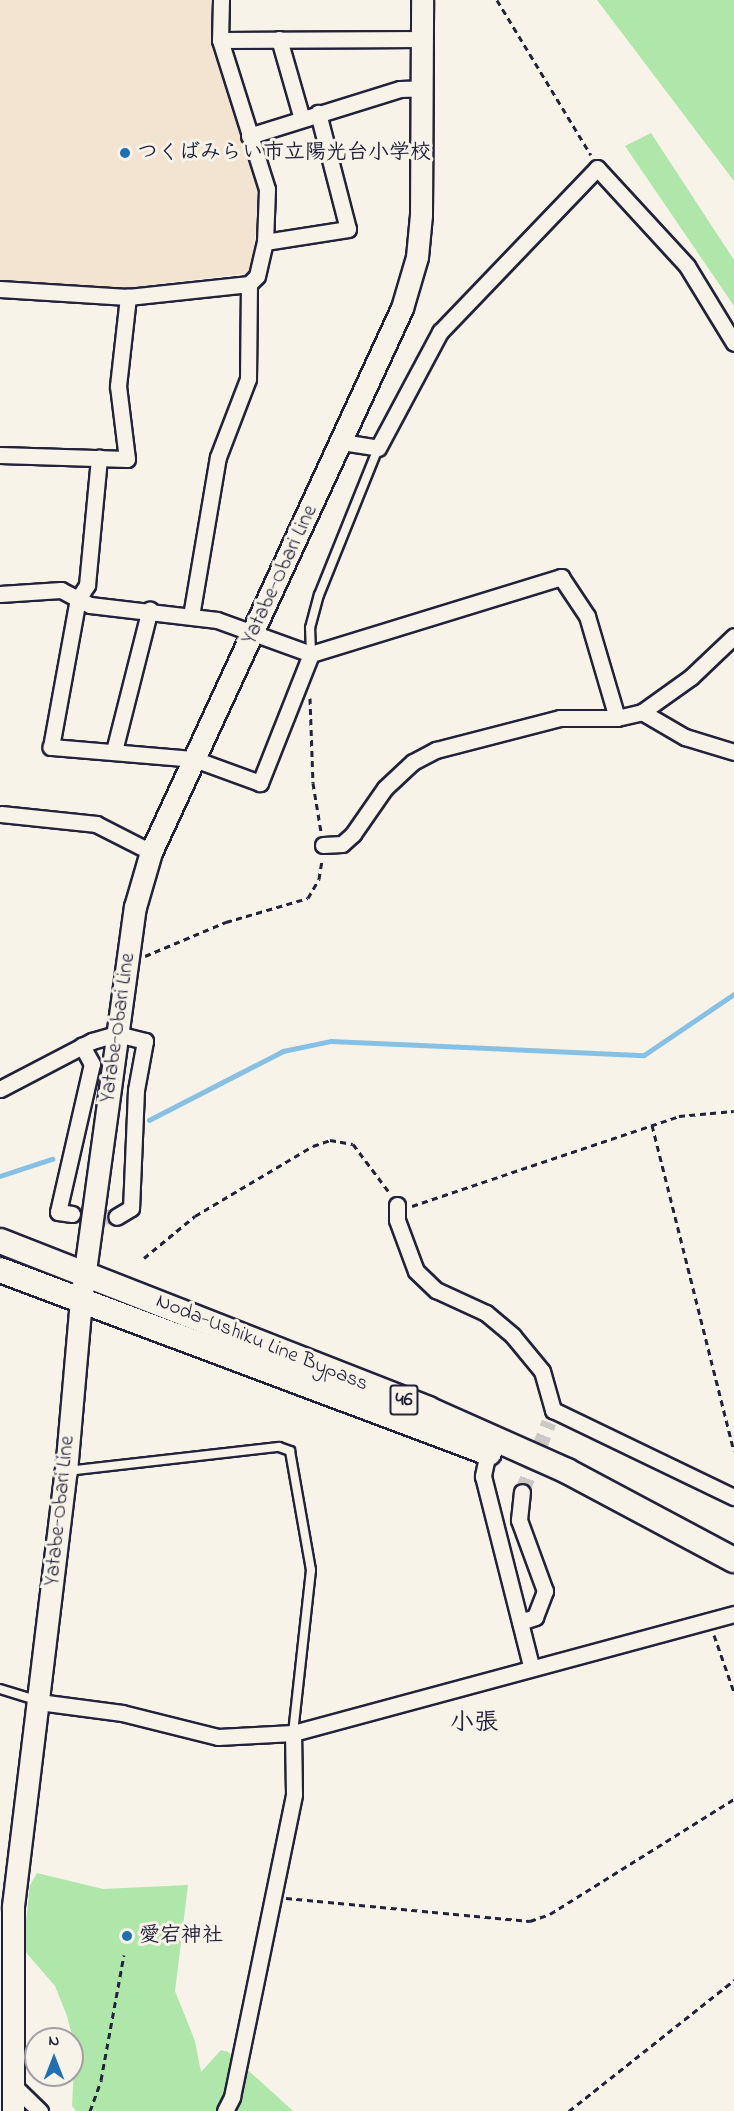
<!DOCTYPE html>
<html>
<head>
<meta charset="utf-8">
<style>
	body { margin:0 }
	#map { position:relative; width:734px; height:2111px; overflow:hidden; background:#f7f3e8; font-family:"Indie Flower","Klee One",sans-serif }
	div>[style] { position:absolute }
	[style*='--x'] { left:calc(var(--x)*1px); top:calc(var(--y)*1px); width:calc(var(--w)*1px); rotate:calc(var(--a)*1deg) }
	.built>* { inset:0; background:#f3e3d1 }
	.green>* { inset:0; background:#afe6aa }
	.stream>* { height:4.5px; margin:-2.25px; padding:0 2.25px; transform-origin:2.25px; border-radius:2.25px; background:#86c0e5 }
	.street-tunnel>* { height:15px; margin-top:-7.5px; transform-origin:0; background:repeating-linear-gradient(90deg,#ccc9c5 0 15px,transparent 0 23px) }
	.path>* { height:3px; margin-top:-1.5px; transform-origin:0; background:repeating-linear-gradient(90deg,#22223b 0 6px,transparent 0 10.5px) }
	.roads { filter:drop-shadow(2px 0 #22223b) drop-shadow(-2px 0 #22223b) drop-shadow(0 2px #22223b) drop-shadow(0 -2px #22223b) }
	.lane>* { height:8px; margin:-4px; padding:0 4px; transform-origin:4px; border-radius:4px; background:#f7f3e8 }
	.street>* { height:15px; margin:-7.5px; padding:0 7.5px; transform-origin:7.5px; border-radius:7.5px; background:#f7f3e8 }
	.secondary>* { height:21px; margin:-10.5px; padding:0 10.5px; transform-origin:10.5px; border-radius:10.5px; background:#f7f3e8 }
	.primary>* { height:24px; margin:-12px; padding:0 12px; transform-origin:12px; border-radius:12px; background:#f7f3e8 }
	.dots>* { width:16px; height:16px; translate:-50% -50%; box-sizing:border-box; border:3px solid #f7f3e8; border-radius:50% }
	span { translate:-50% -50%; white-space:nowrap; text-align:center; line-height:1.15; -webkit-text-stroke:6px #f7f3e8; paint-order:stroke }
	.shield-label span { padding:2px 4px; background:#f7f3e8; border:2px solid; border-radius:4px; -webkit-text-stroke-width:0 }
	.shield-label { font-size:20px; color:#22223b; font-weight:700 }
	.poi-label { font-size:21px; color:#22223b; font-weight:700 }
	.left { translate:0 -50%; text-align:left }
	.street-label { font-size:21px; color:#22223b }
	.quarter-label { font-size:24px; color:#22223b; font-weight:700 }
	.north { position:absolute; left:24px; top:2027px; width:60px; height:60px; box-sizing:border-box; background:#f7f3e8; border:2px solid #a29fa3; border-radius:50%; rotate:0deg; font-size:16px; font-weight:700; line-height:24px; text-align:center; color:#22223b }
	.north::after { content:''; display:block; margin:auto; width:21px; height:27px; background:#1f6fb2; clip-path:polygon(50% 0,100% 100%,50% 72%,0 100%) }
</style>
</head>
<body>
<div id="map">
	<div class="built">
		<div style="clip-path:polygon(0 0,212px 0,213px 50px,260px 190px,251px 273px,122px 288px,0 283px)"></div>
	</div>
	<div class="green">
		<div style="clip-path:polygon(597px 0,734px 0,734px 181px)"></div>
		<div style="clip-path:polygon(651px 133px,734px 260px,734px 306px,625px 146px)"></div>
		<div style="clip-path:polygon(37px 1873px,103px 1889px,188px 1885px,175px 1991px,195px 2041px,201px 2072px,221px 2050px,228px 2052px,293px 2111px,76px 2111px,72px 2106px,75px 2047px,67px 2016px,55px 1986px,23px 1949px,30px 1885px)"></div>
	</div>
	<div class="stream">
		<div style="--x:149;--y:1120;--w:151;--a:-27.2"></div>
		<div style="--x:283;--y:1051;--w:49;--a:-11.8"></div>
		<div style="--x:331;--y:1041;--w:313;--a:2.6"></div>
		<div style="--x:644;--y:1055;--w:109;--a:-34.1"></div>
		<div style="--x:0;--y:1176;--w:55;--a:-18.1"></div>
	</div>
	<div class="street-tunnel">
		<div style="--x:72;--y:1214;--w:44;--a:3.9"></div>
		<div style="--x:522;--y:1492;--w:75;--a:-68.9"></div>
	</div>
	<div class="path">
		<div style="--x:497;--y:0;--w:181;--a:58.8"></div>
		<div style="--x:310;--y:698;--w:85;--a:88"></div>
		<div style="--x:313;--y:783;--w:50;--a:80.7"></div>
		<div style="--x:145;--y:956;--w:88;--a:-22.8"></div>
		<div style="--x:226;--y:922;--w:85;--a:-16.3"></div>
		<div style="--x:308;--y:898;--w:22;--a:-60"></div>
		<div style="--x:319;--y:879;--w:20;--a:-81"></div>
		<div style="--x:652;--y:1125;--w:336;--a:75.9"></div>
		<div style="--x:412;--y:1206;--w:282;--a:-18.6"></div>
		<div style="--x:679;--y:1116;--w:55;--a:-5.2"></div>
		<div style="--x:144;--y:1258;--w:66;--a:-39.5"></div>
		<div style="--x:195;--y:1216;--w:137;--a:-30.7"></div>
		<div style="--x:313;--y:1146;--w:18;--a:-19"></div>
		<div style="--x:330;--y:1140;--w:23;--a:10"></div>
		<div style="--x:353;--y:1144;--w:60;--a:53.1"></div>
		<div style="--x:714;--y:1635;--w:60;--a:70.7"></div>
		<div style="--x:286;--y:1898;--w:245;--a:5.4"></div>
		<div style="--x:530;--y:1921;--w:21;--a:-19"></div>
		<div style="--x:550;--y:1914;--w:217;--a:-32"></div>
		<div style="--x:90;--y:2111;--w:33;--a:-70"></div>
		<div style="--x:101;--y:2080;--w:127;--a:-79.6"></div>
		<div style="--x:569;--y:2111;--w:211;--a:-38.4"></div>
	</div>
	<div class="roads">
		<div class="lane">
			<div style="--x:311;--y:654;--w:26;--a:-92"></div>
			<div style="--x:310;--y:628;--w:34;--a:-75"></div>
			<div style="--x:319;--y:595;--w:158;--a:-68.1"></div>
			<div style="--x:67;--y:1471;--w:213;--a:-6.5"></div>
			<div style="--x:279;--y:1447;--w:12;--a:20"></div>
			<div style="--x:290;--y:1451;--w:121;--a:80"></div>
			<div style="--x:311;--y:1570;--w:164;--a:96.3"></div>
			<div style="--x:0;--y:1689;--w:37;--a:17"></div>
		</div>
		<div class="street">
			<div style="--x:221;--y:0;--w:40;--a:91.4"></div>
			<div style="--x:220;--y:40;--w:204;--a:-0.3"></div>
			<div style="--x:279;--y:39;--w:83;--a:74"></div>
			<div style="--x:249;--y:136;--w:158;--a:-17.3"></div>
			<div style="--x:400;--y:89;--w:24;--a:-2"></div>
			<div style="--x:265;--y:242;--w:84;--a:-8.9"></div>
			<div style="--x:348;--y:229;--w:120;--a:-104.5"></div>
			<div style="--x:0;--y:289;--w:128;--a:3.6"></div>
			<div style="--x:128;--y:297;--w:122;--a:-6.1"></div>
			<div style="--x:249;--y:284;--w:11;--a:-45"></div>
			<div style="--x:257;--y:276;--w:35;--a:-77"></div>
			<div style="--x:265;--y:242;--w:53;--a:-87.8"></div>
			<div style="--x:267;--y:189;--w:156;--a:-107.5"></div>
			<div style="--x:342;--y:442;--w:36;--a:9"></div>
			<div style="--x:378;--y:448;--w:132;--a:-61.9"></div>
			<div style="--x:440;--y:332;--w:227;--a:-46.2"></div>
			<div style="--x:597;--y:168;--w:133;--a:47.4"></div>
			<div style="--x:687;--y:266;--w:90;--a:58.6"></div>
			<div style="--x:0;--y:455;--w:127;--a:1.8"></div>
			<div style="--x:127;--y:459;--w:74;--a:-97"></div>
			<div style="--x:118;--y:386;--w:90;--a:-83.6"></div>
			<div style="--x:0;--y:594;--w:61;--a:-3.8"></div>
			<div style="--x:61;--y:590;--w:19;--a:28"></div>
			<div style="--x:78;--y:599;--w:13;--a:27"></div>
			<div style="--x:90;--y:605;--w:128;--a:6.7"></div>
			<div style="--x:217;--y:620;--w:100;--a:19.9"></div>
			<div style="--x:311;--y:654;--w:139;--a:111.6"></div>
			<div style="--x:260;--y:783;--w:70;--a:-160"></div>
			<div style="--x:194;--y:759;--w:144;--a:-175.2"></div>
			<div style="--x:51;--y:747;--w:150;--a:-79.7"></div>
			<div style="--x:78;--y:599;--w:17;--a:-57"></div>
			<div style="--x:87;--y:585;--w:128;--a:-84.6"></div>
			<div style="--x:191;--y:616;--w:161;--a:-80.4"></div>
			<div style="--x:218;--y:457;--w:84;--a:-69"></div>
			<div style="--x:248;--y:379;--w:95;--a:-89.4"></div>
			<div style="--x:311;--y:654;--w:262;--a:-17.1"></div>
			<div style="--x:561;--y:577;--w:47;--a:56.3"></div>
			<div style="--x:587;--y:616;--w:106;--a:73.6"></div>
			<div style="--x:642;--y:712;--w:60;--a:-35.5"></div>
			<div style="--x:691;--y:677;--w:59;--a:-43.6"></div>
			<div style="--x:114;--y:751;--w:146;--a:-75.8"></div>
			<div style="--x:1;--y:814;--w:96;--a:6"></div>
			<div style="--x:96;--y:824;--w:62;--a:27"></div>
			<div style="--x:323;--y:845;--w:19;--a:-3"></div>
			<div style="--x:342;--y:844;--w:15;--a:-42"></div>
			<div style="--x:353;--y:834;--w:56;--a:-55.2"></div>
			<div style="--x:385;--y:788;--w:38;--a:-43"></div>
			<div style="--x:413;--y:762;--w:26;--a:-28"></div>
			<div style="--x:436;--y:750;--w:128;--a:-14.5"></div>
			<div style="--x:560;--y:718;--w:57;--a:0"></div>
			<div style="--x:617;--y:718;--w:26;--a:-13"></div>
			<div style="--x:642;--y:712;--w:50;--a:30.2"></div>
			<div style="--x:685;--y:737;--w:51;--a:17"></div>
			<div style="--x:0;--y:1089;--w:104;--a:-27.6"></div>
			<div style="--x:92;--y:1041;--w:26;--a:-16"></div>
			<div style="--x:117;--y:1034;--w:29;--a:14"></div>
			<div style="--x:145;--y:1041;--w:50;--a:100.4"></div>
			<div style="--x:136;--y:1090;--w:118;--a:92.4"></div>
			<div style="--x:131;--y:1208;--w:17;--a:149"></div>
			<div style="--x:397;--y:1205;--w:15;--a:90"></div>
			<div style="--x:397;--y:1220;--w:54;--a:69.6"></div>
			<div style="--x:416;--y:1271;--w:28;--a:44"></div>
			<div style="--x:436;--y:1290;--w:55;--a:24.7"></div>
			<div style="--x:486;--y:1313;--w:35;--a:40"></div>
			<div style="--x:513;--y:1336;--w:45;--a:50.4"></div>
			<div style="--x:542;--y:1371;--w:41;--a:74.2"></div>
			<div style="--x:553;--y:1410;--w:201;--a:25.7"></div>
			<div style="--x:72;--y:1214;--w:14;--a:-172"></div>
			<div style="--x:58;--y:1212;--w:152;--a:-77.1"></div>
			<div style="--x:92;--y:1064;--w:21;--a:-119"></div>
			<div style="--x:488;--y:1452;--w:25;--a:102"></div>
			<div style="--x:483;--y:1476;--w:196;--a:75.8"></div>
			<div style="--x:520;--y:1622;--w:16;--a:-18"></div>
			<div style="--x:535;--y:1617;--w:28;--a:-69"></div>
			<div style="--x:545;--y:1591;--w:76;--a:-110.1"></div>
			<div style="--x:519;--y:1520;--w:28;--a:-84"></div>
			<div style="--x:39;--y:1702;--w:84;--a:7.5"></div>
			<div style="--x:122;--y:1713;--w:99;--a:14"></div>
			<div style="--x:218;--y:1737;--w:75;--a:-3.1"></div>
			<div style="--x:293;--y:1733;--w:457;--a:-15.1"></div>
			<div style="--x:15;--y:2087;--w:35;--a:44"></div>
			<div style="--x:225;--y:2111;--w:16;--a:-63"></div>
			<div style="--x:232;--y:2097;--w:309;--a:-78.4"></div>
			<div style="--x:294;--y:1794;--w:61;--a:-90.9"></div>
		</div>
		<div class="secondary">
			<div style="--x:13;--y:2111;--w:205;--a:-90"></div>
			<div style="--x:13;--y:1906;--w:438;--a:-83.1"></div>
			<div style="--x:66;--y:1471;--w:172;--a:-85"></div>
			<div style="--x:81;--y:1300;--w:397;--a:-82.2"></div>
			<div style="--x:135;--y:907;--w:57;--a:-73.8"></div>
			<div style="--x:151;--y:852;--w:599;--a:-65.23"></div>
			<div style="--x:402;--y:308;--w:53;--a:-73.6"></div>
			<div style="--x:417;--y:257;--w:42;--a:-84.6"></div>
			<div style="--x:421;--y:215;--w:215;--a:-89.7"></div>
		</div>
		<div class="primary">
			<div style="--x:0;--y:1241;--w:460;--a:21.4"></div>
			<div style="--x:428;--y:1409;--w:152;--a:24"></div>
			<div style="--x:567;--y:1471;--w:189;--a:28.1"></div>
			<div style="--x:0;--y:1270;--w:522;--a:20.52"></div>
		</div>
	</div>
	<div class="dots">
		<div style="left:125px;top:153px;background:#1f6fb2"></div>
		<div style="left:127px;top:1936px;background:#1f6fb2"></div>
	</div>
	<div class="shield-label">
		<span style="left:404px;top:1400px">46</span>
	</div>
	<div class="poi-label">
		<span class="left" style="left:137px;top:153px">つくばみらい市立陽光台小学校</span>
		<span class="left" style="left:139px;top:1936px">愛宕神社</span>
	</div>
	<div class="street-label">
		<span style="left:280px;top:575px;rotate:-65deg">Yatabe-Obari Line</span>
		<span style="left:118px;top:1028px;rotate:-82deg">Yatabe-Obari Line</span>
		<span style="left:262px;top:1343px;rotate:22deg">Noda-Ushiku Line Bypass</span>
		<span style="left:60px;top:1511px;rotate:-84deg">Yatabe-Obari Line</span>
	</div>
	<div class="quarter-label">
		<span style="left:474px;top:1724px">小張</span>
	</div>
	<div class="north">N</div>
</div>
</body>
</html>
